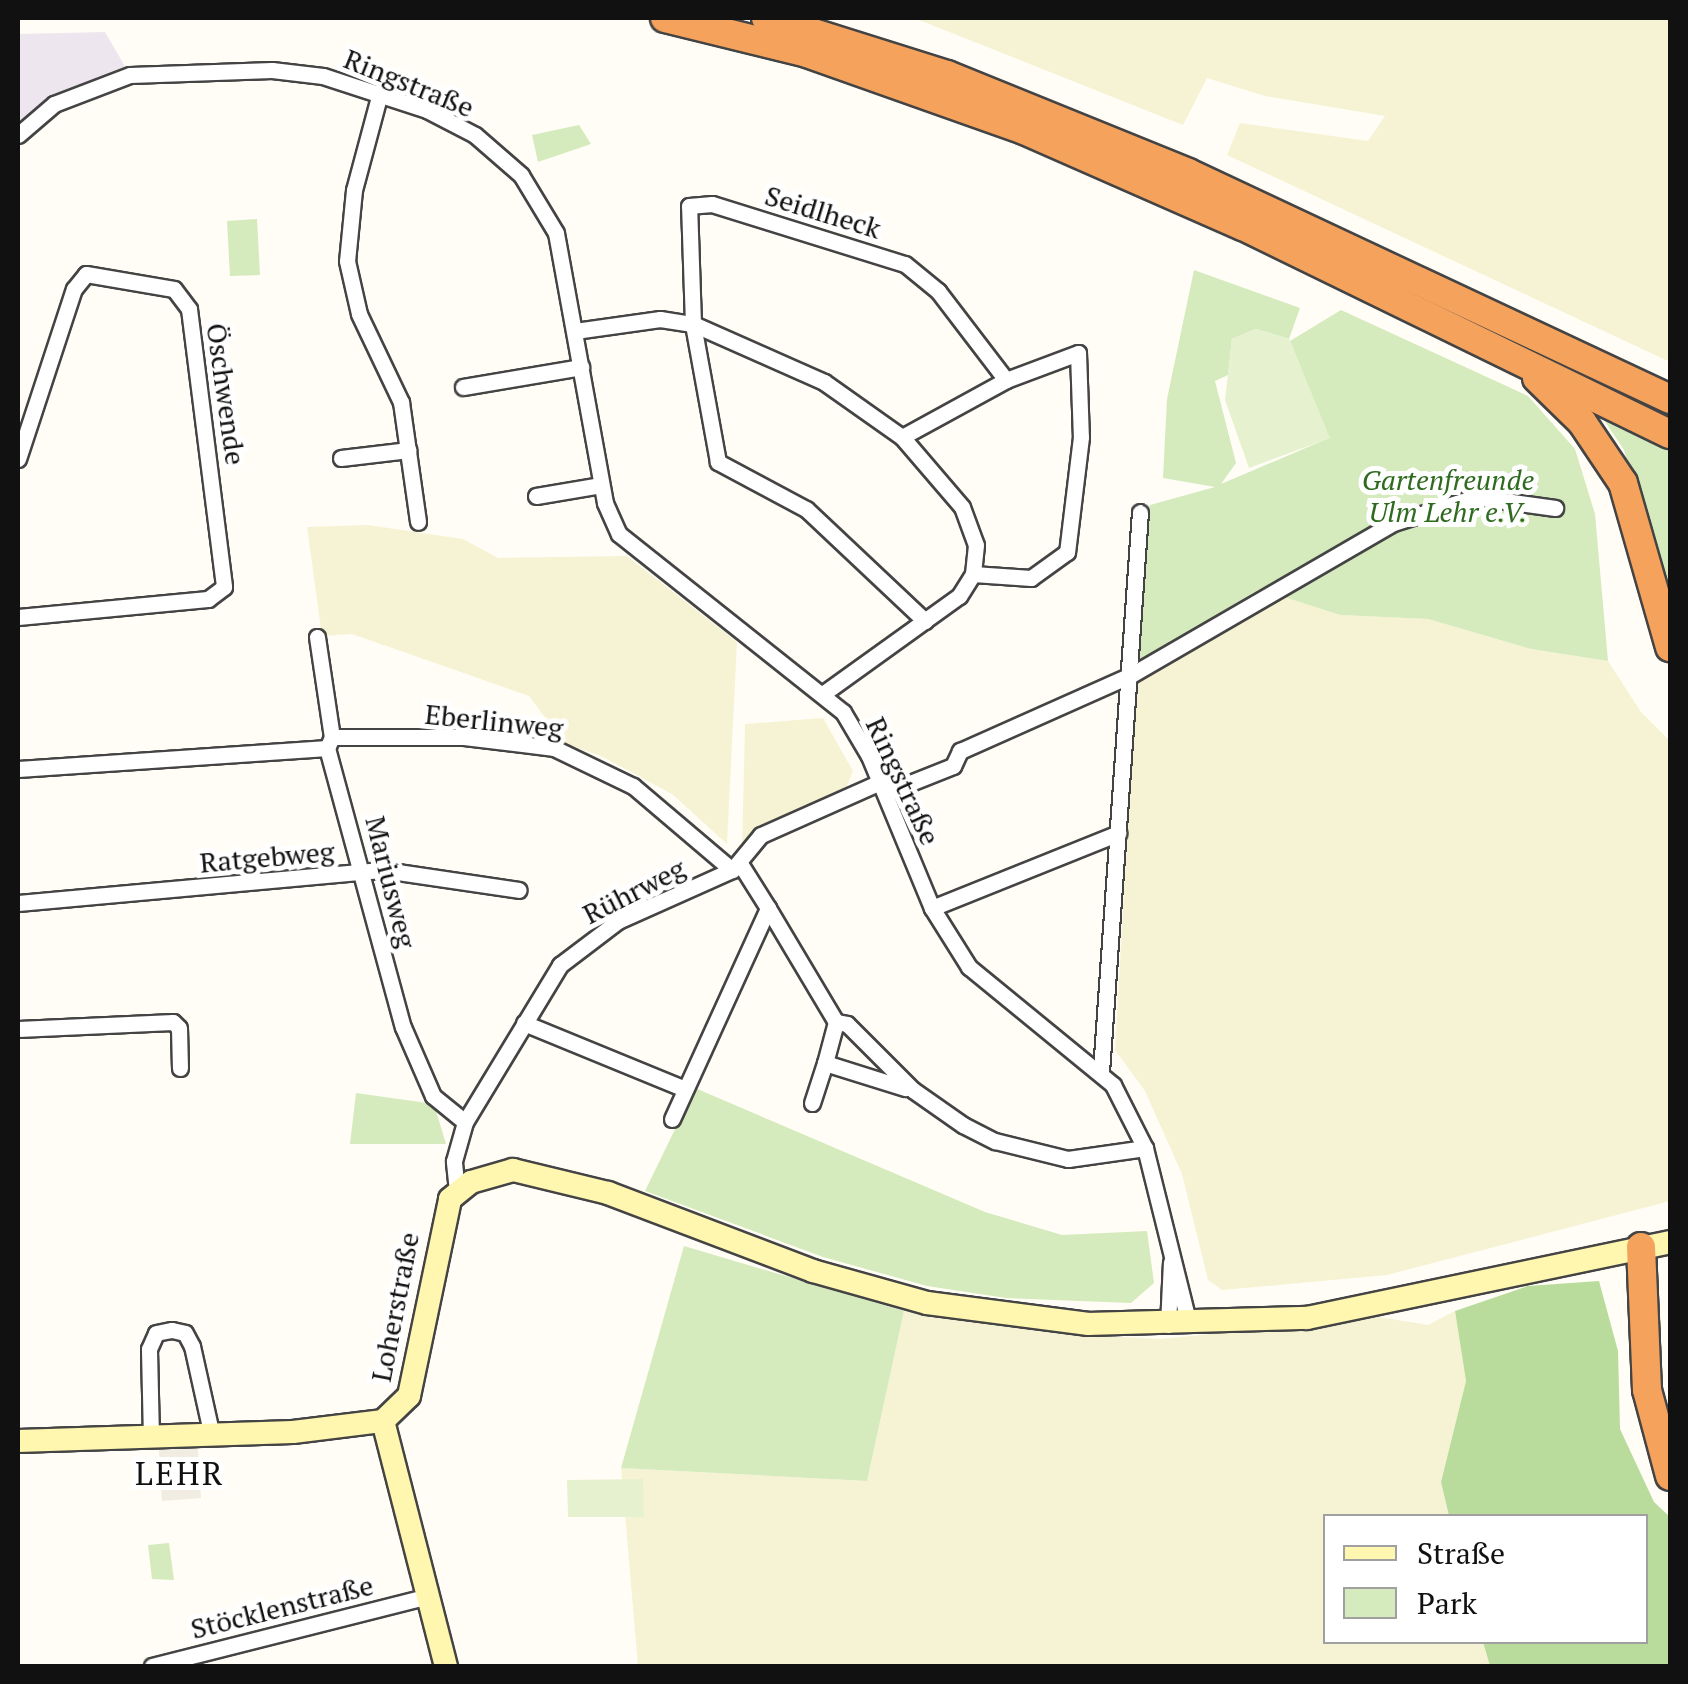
<!DOCTYPE html>
<html>
<head>
<meta charset="utf-8">
<style>
	body { margin:0 }
	#map { position:relative; width:1688px; height:1684px; overflow:hidden; background:#fffdf5; font-family:"PT Serif",serif }
	div>[style] { position:absolute }
	[style*='--x'] { left:calc(var(--x)*1px); top:calc(var(--y)*1px); width:calc(var(--w)*1px); rotate:calc(var(--a)*1deg) }
	.industrial>* { inset:0; background:#eee6ef }
	.farmland>* { inset:0; background:#f6f3d4 }
	.green>* { inset:0; background:#d5ebbd }
	.forest>* { inset:0; background:#b9dc9c }
	.pitch>* { inset:0; background:#e6f2cf }
	.plaza>* { inset:0; background:#f1ede2 }
	.roads { filter:drop-shadow(2px 0 #444) drop-shadow(-2px 0 #444) drop-shadow(0 2px #444) drop-shadow(0 -2px #444) }
	.street>* { height:15px; margin:-7.5px; padding:0 7.5px; transform-origin:7.5px; border-radius:7.5px; background:#fff }
	.secondary>* { height:22px; margin:-11px; padding:0 11px; transform-origin:11px; border-radius:11px; background:#fff6b0 }
	.highway>* { height:28px; margin:-14px; padding:0 14px; transform-origin:14px; border-radius:14px; background:#f5a25d }
	span { translate:-50% -50%; white-space:nowrap; text-align:center; line-height:1.15; -webkit-text-stroke:10px #fff; paint-order:stroke }
	.street-label { font-size:28px; color:#111 }
	.park-label { font-size:28px; color:#2f6b1f; font-style:italic }
	.quarter-label { font-size:32px; color:#111; letter-spacing:2.5px }
	.frame { position:absolute; inset:0; border:20px solid #111; pointer-events:none }
	.legend { position:absolute; left:1323px; top:1514px; width:325px; height:130px; box-sizing:border-box; background:#fff; border:2px solid #a0a0a0; margin:0; padding:12px 18px; list-style:none; font-size:30px; color:#111 }
	.legend li { display:flex; align-items:center; gap:20px; height:50px }
	.legend b { width:50px; border:2px solid #a0a0a0 }
</style>
</head>
<body>
<div id="map">
	<div class="industrial">
		<div style="clip-path:polygon(105px 32px,130px 75px,95px 87px,18px 135px,18px 34px)"></div>
	</div>
	<div class="farmland">
		<div style="clip-path:polygon(914px 18px,1670px 18px,1670px 362px,1227px 155px,1240px 123px,1368px 141px,1385px 116px,1265px 96px,1207px 78px,1183px 125px)"></div>
		<div style="clip-path:polygon(368px 525px,463px 539px,498px 558px,627px 556px,737px 642px,727px 844px,672px 794px,601px 756px,543px 736px,547px 720px,529px 696px,352px 634px,322px 636px,307px 527px)"></div>
		<div style="clip-path:polygon(1259px 589px,1340px 615px,1428px 619px,1531px 649px,1608px 661px,1641px 712px,1670px 741px,1670px 1201px,1387px 1275px,1222px 1290px,1208px 1280px,1182px 1174px,1145px 1091px,1115px 1050px,1137px 664px)"></div>
		<div style="clip-path:polygon(823px 718px,853px 771px,846px 788px,759px 831px,742px 849px,745px 724px)"></div>
		<div style="clip-path:polygon(904px 1311px,1053px 1333px,1161px 1339px,1380px 1317px,1428px 1325px,1455px 1311px,1466px 1381px,1441px 1482px,1449px 1516px,1326px 1516px,1326px 1642px,1483px 1642px,1490px 1666px,638px 1666px,621px 1468px,867px 1481px)"></div>
	</div>
	<div class="green">
		<div style="clip-path:polygon(579px 125px,591px 144px,538px 162px,532px 135px)"></div>
		<div style="clip-path:polygon(257px 219px,260px 275px,230px 276px,227px 221px)"></div>
		<div style="clip-path:polygon(1194px 270px,1300px 308px,1289px 339px,1256px 329px,1232px 339px,1228px 375px,1215px 381px,1236px 463px,1221px 484px,1329px 438px,1290px 341px,1341px 310px,1528px 396px,1575px 449px,1595px 514px,1608px 661px,1531px 649px,1428px 619px,1340px 615px,1259px 589px,1137px 664px,1150px 505px,1215px 487px,1163px 478px,1167px 399px)"></div>
		<div style="clip-path:polygon(1602px 417px,1670px 449px,1670px 613px,1624px 450px)"></div>
		<div style="clip-path:polygon(695px 1088px,985px 1212px,1062px 1235px,1147px 1231px,1154px 1283px,1131px 1303px,1006px 1298px,927px 1286px,823px 1257px,645px 1191px)"></div>
		<div style="clip-path:polygon(356px 1093px,434px 1104px,446px 1144px,350px 1144px)"></div>
		<div style="clip-path:polygon(684px 1246px,904px 1311px,867px 1481px,621px 1468px)"></div>
		<div style="clip-path:polygon(169px 1543px,174px 1580px,152px 1579px,148px 1545px)"></div>
	</div>
	<div class="forest">
		<div style="clip-path:polygon(1599px 1281px,1618px 1351px,1620px 1429px,1654px 1502px,1670px 1517px,1670px 1666px,1490px 1666px,1483px 1642px,1646px 1642px,1646px 1516px,1449px 1516px,1441px 1482px,1466px 1381px,1455px 1311px,1528px 1286px)"></div>
	</div>
	<div class="pitch">
		<div style="clip-path:polygon(1256px 329px,1289px 339px,1330px 438px,1249px 468px,1225px 400px,1232px 339px)"></div>
		<div style="clip-path:polygon(643px 1479px,644px 1517px,568px 1517px,567px 1480px)"></div>
	</div>
	<div class="plaza">
		<div style="clip-path:polygon(197px 1436px,201px 1498px,162px 1501px,158px 1437px)"></div>
	</div>
	<div class="roads">
		<div class="street">
			<div style="--x:380;--y:93;--w:100;--a:105"></div>
			<div style="--x:354;--y:190;--w:71;--a:95.6"></div>
			<div style="--x:347;--y:261;--w:54;--a:77.2"></div>
			<div style="--x:359;--y:314;--w:98;--a:64.5"></div>
			<div style="--x:401;--y:402;--w:121;--a:81.9"></div>
			<div style="--x:18;--y:135;--w:48;--a:-40.7"></div>
			<div style="--x:54;--y:104;--w:81;--a:-20.9"></div>
			<div style="--x:130;--y:75;--w:142;--a:-2"></div>
			<div style="--x:272;--y:70;--w:51;--a:6.7"></div>
			<div style="--x:323;--y:76;--w:109;--a:18.1"></div>
			<div style="--x:427;--y:110;--w:54;--a:27.5"></div>
			<div style="--x:475;--y:135;--w:61;--a:41"></div>
			<div style="--x:521;--y:175;--w:68;--a:58.9"></div>
			<div style="--x:556;--y:233;--w:274;--a:79.7"></div>
			<div style="--x:605;--y:503;--w:34;--a:66"></div>
			<div style="--x:619;--y:534;--w:286;--a:38.5"></div>
			<div style="--x:843;--y:712;--w:51;--a:59.4"></div>
			<div style="--x:869;--y:756;--w:165;--a:67.5"></div>
			<div style="--x:932;--y:908;--w:70;--a:57.9"></div>
			<div style="--x:969;--y:967;--w:186;--a:39.3"></div>
			<div style="--x:1113;--y:1085;--w:71;--a:63.1"></div>
			<div style="--x:1145;--y:1148;--w:181;--a:76"></div>
			<div style="--x:575;--y:331;--w:86;--a:-8"></div>
			<div style="--x:660;--y:319;--w:33;--a:9"></div>
			<div style="--x:693;--y:324;--w:143;--a:23.9"></div>
			<div style="--x:824;--y:382;--w:95;--a:35.2"></div>
			<div style="--x:902;--y:437;--w:92;--a:49.4"></div>
			<div style="--x:962;--y:507;--w:40;--a:69.8"></div>
			<div style="--x:976;--y:545;--w:29;--a:96"></div>
			<div style="--x:973;--y:574;--w:26;--a:122"></div>
			<div style="--x:959;--y:596;--w:166;--a:144.3"></div>
			<div style="--x:463;--y:387;--w:120;--a:-9.6"></div>
			<div style="--x:902;--y:437;--w:119;--a:-28.7"></div>
			<div style="--x:341;--y:458;--w:68;--a:-6.7"></div>
			<div style="--x:18;--y:459;--w:179;--a:-71.8"></div>
			<div style="--x:74;--y:289;--w:19;--a:-51"></div>
			<div style="--x:86;--y:274;--w:89;--a:9.7"></div>
			<div style="--x:174;--y:289;--w:25;--a:53"></div>
			<div style="--x:189;--y:309;--w:280;--a:82.8"></div>
			<div style="--x:224;--y:587;--w:20;--a:143"></div>
			<div style="--x:208;--y:599;--w:191;--a:174.6"></div>
			<div style="--x:536;--y:496;--w:66;--a:-9.6"></div>
			<div style="--x:925;--y:621;--w:163;--a:-136.7"></div>
			<div style="--x:806;--y:509;--w:100;--a:-151.9"></div>
			<div style="--x:718;--y:462;--w:140;--a:-100.3"></div>
			<div style="--x:693;--y:324;--w:118;--a:-91.9"></div>
			<div style="--x:689;--y:206;--w:23;--a:-5"></div>
			<div style="--x:712;--y:204;--w:202;--a:17.3"></div>
			<div style="--x:905;--y:264;--w:43;--a:39.3"></div>
			<div style="--x:938;--y:291;--w:112;--a:52.6"></div>
			<div style="--x:1006;--y:380;--w:77;--a:-20.6"></div>
			<div style="--x:1078;--y:353;--w:84;--a:88"></div>
			<div style="--x:1081;--y:437;--w:116;--a:96.9"></div>
			<div style="--x:1067;--y:552;--w:44;--a:144.2"></div>
			<div style="--x:1031;--y:578;--w:58;--a:-176.1"></div>
			<div style="--x:317;--y:637;--w:101;--a:81.5"></div>
			<div style="--x:332;--y:737;--w:12;--a:114"></div>
			<div style="--x:327;--y:748;--w:289;--a:74.8"></div>
			<div style="--x:403;--y:1027;--w:75;--a:66.5"></div>
			<div style="--x:433;--y:1096;--w:41;--a:39.1"></div>
			<div style="--x:332;--y:737;--w:132;--a:0"></div>
			<div style="--x:464;--y:737;--w:91;--a:7"></div>
			<div style="--x:554;--y:748;--w:88;--a:25.7"></div>
			<div style="--x:633;--y:786;--w:130;--a:40.3"></div>
			<div style="--x:18;--y:769;--w:310;--a:-3.9"></div>
			<div style="--x:885;--y:793;--w:73;--a:-21.7"></div>
			<div style="--x:953;--y:766;--w:17;--a:-65"></div>
			<div style="--x:960;--y:751;--w:187;--a:-24"></div>
			<div style="--x:1131;--y:675;--w:303;--a:-30.1"></div>
			<div style="--x:1393;--y:523;--w:87;--a:-17.4"></div>
			<div style="--x:1476;--y:497;--w:80;--a:7.9"></div>
			<div style="--x:18;--y:903;--w:367;--a:-5.2"></div>
			<div style="--x:384;--y:870;--w:136;--a:8.4"></div>
			<div style="--x:768;--y:908;--w:133;--a:59.2"></div>
			<div style="--x:836;--y:1022;--w:11;--a:10"></div>
			<div style="--x:847;--y:1024;--w:93;--a:45"></div>
			<div style="--x:913;--y:1090;--w:61;--a:35"></div>
			<div style="--x:963;--y:1125;--w:36;--a:27"></div>
			<div style="--x:995;--y:1141;--w:75;--a:13.9"></div>
			<div style="--x:1068;--y:1159;--w:78;--a:-8.1"></div>
			<div style="--x:932;--y:908;--w:201;--a:-21.9"></div>
			<div style="--x:836;--y:1022;--w:42;--a:105"></div>
			<div style="--x:825;--y:1063;--w:84;--a:17.4"></div>
			<div style="--x:524;--y:1023;--w:174;--a:22.3"></div>
			<div style="--x:18;--y:1029;--w:155;--a:-2.6"></div>
			<div style="--x:173;--y:1022;--w:8;--a:45"></div>
			<div style="--x:179;--y:1028;--w:40;--a:88.6"></div>
			<div style="--x:1101;--y:1072;--w:561;--a:-86.02"></div>
			<div style="--x:812;--y:1103;--w:42;--a:-72"></div>
			<div style="--x:672;--y:1119;--w:232;--a:-65.5"></div>
			<div style="--x:768;--y:908;--w:54;--a:-122.2"></div>
			<div style="--x:457;--y:1191;--w:30;--a:-96"></div>
			<div style="--x:454;--y:1161;--w:41;--a:-74.2"></div>
			<div style="--x:465;--y:1122;--w:184;--a:-58.8"></div>
			<div style="--x:560;--y:965;--w:73;--a:-37.2"></div>
			<div style="--x:618;--y:921;--w:125;--a:-24.1"></div>
			<div style="--x:732;--y:870;--w:45;--a:-50.4"></div>
			<div style="--x:761;--y:835;--w:130;--a:-24"></div>
			<div style="--x:1168;--y:1325;--w:63;--a:-87.3"></div>
			<div style="--x:151;--y:1438;--w:89;--a:-91.3"></div>
			<div style="--x:149;--y:1349;--w:17;--a:-66"></div>
			<div style="--x:156;--y:1333;--w:16;--a:-11"></div>
			<div style="--x:172;--y:1330;--w:13;--a:13"></div>
			<div style="--x:185;--y:1333;--w:15;--a:62"></div>
			<div style="--x:192;--y:1346;--w:92;--a:77.5"></div>
			<div style="--x:152;--y:1666;--w:281;--a:-14.2"></div>
		</div>
		<div class="secondary">
			<div style="--x:383;--y:1421;--w:253;--a:75.6"></div>
			<div style="--x:18;--y:1441;--w:275;--a:-1.9"></div>
			<div style="--x:293;--y:1432;--w:91;--a:-7"></div>
			<div style="--x:383;--y:1421;--w:36;--a:-44"></div>
			<div style="--x:409;--y:1396;--w:201;--a:-78.2"></div>
			<div style="--x:450;--y:1199;--w:27;--a:-39"></div>
			<div style="--x:471;--y:1182;--w:44;--a:-15.9"></div>
			<div style="--x:513;--y:1170;--w:98;--a:13.6"></div>
			<div style="--x:608;--y:1193;--w:219;--a:20.8"></div>
			<div style="--x:813;--y:1271;--w:118;--a:15.7"></div>
			<div style="--x:927;--y:1303;--w:163;--a:7.4"></div>
			<div style="--x:1089;--y:1324;--w:218;--a:-1.6"></div>
			<div style="--x:1307;--y:1318;--w:371;--a:-11.8"></div>
		</div>
		<div class="highway">
			<div style="--x:665;--y:18;--w:146;--a:13.8"></div>
			<div style="--x:807;--y:53;--w:230;--a:19.5"></div>
			<div style="--x:1024;--y:130;--w:239;--a:23.7"></div>
			<div style="--x:1243;--y:226;--w:475;--a:26"></div>
			<div style="--x:766;--y:18;--w:190;--a:17.5"></div>
			<div style="--x:947;--y:75;--w:260;--a:22.1"></div>
			<div style="--x:1188;--y:173;--w:532;--a:25.12"></div>
			<div style="--x:1537;--y:378;--w:63;--a:44.4"></div>
			<div style="--x:1582;--y:422;--w:73;--a:56.1"></div>
			<div style="--x:1623;--y:483;--w:171;--a:74"></div>
			<div style="--x:1641;--y:1247;--w:143;--a:87.6"></div>
			<div style="--x:1647;--y:1390;--w:89;--a:75"></div>
		</div>
	</div>
	<div class="street-label">
		<span style="left:409px;top:83px;rotate:22deg">Ringstraße</span>
		<span style="left:823px;top:212px;rotate:17deg">Seidlheck</span>
		<span style="left:226px;top:394px;rotate:82deg">Öschwende</span>
		<span style="left:494px;top:721px;rotate:6deg">Eberlinweg</span>
		<span style="left:903px;top:781px;rotate:65deg">Ringstraße</span>
		<span style="left:267px;top:857px;rotate:-5deg">Ratgebweg</span>
		<span style="left:391px;top:882px;rotate:76deg">Mariusweg</span>
		<span style="left:634px;top:891px;rotate:-27deg">Rührweg</span>
		<span style="left:395px;top:1307px;rotate:-79deg">Loherstraße</span>
		<span style="left:282px;top:1607px;rotate:-14deg">Stöcklenstraße</span>
	</div>
	<div class="park-label">
		<span style="left:1448px;top:496px">Gartenfreunde<br>Ulm Lehr e.V.</span>
	</div>
	<div class="quarter-label">
		<span style="left:180px;top:1473px">LEHR</span>
	</div>
	<div class="frame"></div>
	<ul class="legend">
	<li><b style="height:12px;background:#fff6b0"></b>Straße</li>
	<li><b style="height:28px;background:#d5ebbd"></b>Park</li>
	</ul>
</div>
</body>
</html>
